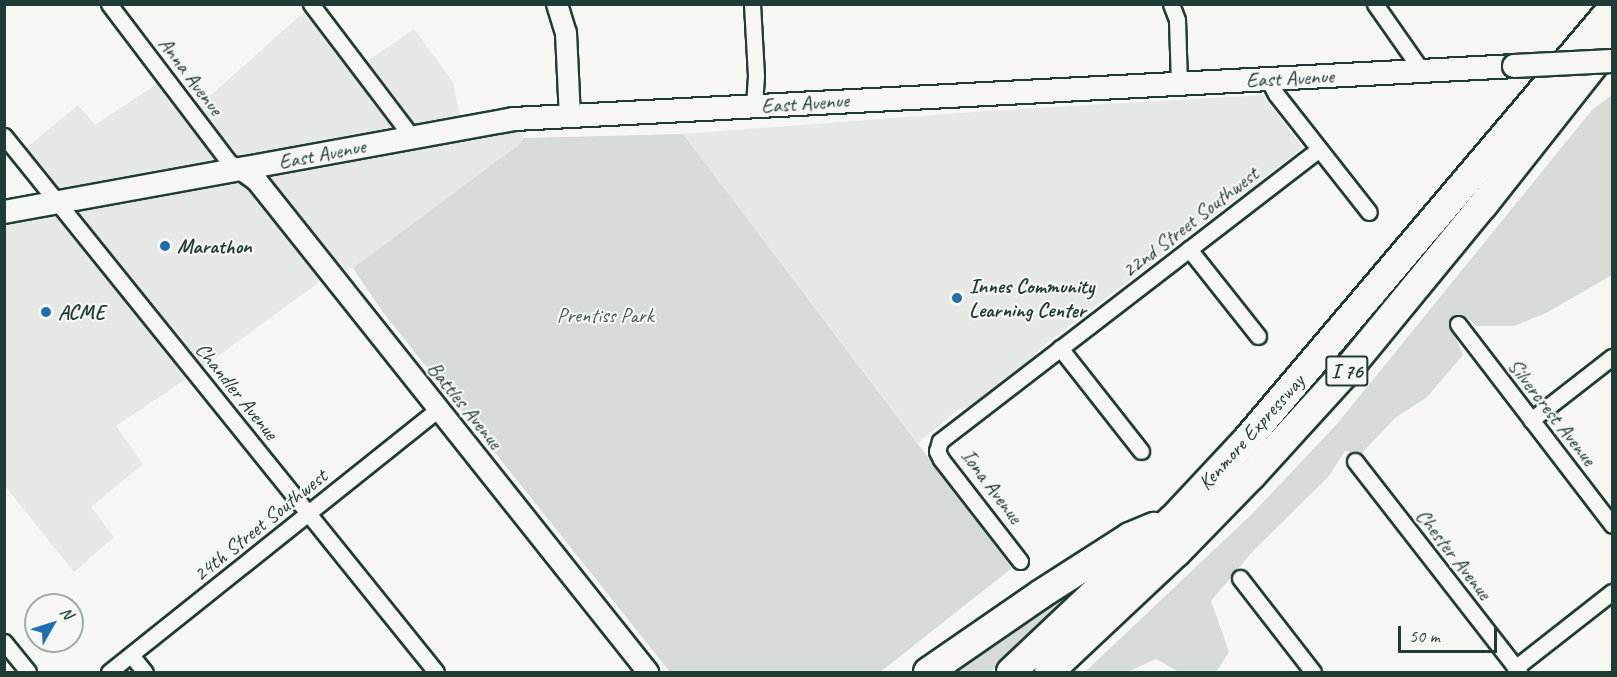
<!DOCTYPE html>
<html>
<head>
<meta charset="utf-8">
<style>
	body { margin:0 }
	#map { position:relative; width:1617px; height:677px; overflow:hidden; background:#f6f6f2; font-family:Caveat,sans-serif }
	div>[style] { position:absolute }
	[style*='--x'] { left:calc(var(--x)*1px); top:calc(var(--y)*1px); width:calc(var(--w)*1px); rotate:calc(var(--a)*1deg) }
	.built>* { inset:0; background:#e6e8e4 }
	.green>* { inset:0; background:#d6dbd6 }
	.roads { filter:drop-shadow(2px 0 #1f3d34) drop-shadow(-2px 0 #1f3d34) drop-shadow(0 2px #1f3d34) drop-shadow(0 -2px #1f3d34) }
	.minor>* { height:15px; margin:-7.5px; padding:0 7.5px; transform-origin:7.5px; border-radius:7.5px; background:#f6f6f2 }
	.tertiary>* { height:20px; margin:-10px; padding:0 10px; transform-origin:10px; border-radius:10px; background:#f6f6f2 }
	.secondary>* { height:22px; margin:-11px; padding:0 11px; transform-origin:11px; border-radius:11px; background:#f6f6f2 }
	.motorway>* { height:28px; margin:-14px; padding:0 14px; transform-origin:14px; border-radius:14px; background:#f6f6f2 }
	.bridges { filter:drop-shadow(2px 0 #1f3d34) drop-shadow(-2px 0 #1f3d34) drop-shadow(0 2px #1f3d34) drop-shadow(0 -2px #1f3d34) }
	.secondary-bridge>* { height:22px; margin:-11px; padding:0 11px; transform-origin:11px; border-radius:11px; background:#f6f6f2 }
	.dots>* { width:16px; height:16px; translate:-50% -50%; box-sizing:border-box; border:3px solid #f6f6f2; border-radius:50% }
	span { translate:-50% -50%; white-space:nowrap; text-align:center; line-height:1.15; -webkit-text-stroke:4.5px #f6f6f2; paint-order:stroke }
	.shield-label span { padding:2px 4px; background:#f6f6f2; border:2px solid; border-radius:4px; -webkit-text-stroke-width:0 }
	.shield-label { font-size:20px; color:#1f3d34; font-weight:700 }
	.street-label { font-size:21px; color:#1f3d34 }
	.poi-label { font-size:21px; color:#1f3d34; font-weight:700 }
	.left { translate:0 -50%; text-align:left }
	.park-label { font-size:21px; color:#445d54 }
	.frame { position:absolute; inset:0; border:6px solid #1f3d34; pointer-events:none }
	.north { position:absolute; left:24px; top:593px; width:60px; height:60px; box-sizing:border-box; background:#f6f6f2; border:2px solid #a0aca6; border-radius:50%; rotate:51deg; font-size:16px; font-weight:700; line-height:24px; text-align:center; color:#1f3d34 }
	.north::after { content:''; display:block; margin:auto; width:21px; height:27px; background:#1f6fb2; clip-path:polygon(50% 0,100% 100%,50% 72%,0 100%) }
	.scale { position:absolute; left:1398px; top:626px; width:99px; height:27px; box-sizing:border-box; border:3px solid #1f3d34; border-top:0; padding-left:8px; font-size:18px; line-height:21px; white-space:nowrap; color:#1f3d34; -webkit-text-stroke:4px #f6f6f2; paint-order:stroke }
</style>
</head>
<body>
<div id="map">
	<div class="built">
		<div style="clip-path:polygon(312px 5px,359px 67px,414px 29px,453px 82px,462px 127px,514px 119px,524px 138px,521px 143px,353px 268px,330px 274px,195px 373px,116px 426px,143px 464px,91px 507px,114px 537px,74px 572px,5px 486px,5px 212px,56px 202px,19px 154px,78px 105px,95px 125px,166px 78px,192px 112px)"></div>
		<div style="clip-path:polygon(1263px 95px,1303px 148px,1039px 349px,1032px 361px,969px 407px,958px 410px,918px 443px,683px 134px,986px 111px)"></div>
	</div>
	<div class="green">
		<div style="clip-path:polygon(1612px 95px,1612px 275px,1546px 313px,1514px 326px,1477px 326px,1462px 314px,1451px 326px,1463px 355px,1427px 397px,1395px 418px,1361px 454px,1345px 451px,1328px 477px,1253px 551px,1211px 601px,1229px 652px,1216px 672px,1179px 672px,1156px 659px,1127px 672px,1085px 672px,1253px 513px,1337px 424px,1592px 110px)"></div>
		<div style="clip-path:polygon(683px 134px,1012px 568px,880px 672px,670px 672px,382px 311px,353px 268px,521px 143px,524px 138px)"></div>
		<div style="clip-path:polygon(1119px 548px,1062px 609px,990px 672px,938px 672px)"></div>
	</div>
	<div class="roads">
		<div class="minor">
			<div style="--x:109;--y:4;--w:198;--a:52.8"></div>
			<div style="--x:229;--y:162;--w:15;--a:32"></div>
			<div style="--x:311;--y:4;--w:167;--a:52.8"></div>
			<div style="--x:752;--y:4;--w:72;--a:86.8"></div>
			<div style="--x:756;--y:76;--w:30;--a:94"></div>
			<div style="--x:1171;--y:4;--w:17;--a:69"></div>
			<div style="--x:1177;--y:20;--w:63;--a:88.2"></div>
			<div style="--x:1375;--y:4;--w:82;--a:55"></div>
			<div style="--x:1268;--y:79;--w:17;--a:62"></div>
			<div style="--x:1276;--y:94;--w:150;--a:51.8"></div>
			<div style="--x:4;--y:136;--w:688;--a:51.13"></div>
			<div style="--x:1189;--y:249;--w:111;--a:51.6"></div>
			<div style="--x:1458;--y:324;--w:253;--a:52.5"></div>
			<div style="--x:1060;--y:348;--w:131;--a:51.8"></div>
			<div style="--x:1531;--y:420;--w:103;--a:-37.9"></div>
			<div style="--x:1355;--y:461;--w:267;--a:52.1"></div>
			<div style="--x:1020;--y:561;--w:129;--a:-127.8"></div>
			<div style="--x:941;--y:459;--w:9;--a:-117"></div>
			<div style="--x:937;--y:451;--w:10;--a:-73"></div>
			<div style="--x:940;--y:441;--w:478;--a:-37.6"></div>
			<div style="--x:1240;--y:578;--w:119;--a:52.2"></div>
			<div style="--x:4;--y:642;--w:38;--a:51"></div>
			<div style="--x:131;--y:655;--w:22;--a:51"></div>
			<div style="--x:1515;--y:668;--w:123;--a:-38.1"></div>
			<div style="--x:109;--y:672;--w:420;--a:-38.6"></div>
		</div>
		<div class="tertiary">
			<div style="--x:557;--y:4;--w:30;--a:73"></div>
			<div style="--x:566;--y:33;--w:84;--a:87.3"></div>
			<div style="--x:242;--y:170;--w:19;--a:36"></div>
			<div style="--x:257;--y:181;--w:628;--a:51.47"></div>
		</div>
		<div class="secondary">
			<div style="--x:4;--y:212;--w:518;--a:-10.33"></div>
			<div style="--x:514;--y:119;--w:1001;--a:-3.03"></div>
		</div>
		<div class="motorway">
			<div style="--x:928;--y:672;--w:137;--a:-34.6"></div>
			<div style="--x:1041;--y:594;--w:106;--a:-32.6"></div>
			<div style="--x:1130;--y:537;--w:26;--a:-23"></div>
			<div style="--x:1011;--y:672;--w:223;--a:-43.4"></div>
			<div style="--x:1173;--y:519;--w:107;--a:-46.9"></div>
			<div style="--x:1246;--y:441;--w:566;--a:-49.73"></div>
			<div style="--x:1049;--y:672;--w:175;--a:-43.2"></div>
			<div style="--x:1177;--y:552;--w:107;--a:-45.8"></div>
			<div style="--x:1252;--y:475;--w:137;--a:-47.7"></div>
			<div style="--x:1344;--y:374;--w:219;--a:-50.6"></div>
			<div style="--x:1483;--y:205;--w:205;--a:-51.7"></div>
		</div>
	</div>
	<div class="bridges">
		<div class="secondary-bridge">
			<div style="--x:1514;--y:66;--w:98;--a:-2.9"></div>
		</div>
	</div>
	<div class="dots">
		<div style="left:165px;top:246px;background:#1f6fb2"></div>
		<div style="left:957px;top:298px;background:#1f6fb2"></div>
		<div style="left:46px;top:312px;background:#1f6fb2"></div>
	</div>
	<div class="shield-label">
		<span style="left:1347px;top:371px">I 76</span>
	</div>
	<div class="street-label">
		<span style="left:191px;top:76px;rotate:53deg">Anna Avenue</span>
		<span style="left:1290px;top:78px;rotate:-3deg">East Avenue</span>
		<span style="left:805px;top:103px;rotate:-4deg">East Avenue</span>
		<span style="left:322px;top:154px;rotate:-11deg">East Avenue</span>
		<span style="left:1190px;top:222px;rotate:-38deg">22nd Street Southwest</span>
		<span style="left:237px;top:391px;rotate:51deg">Chandler Avenue</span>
		<span style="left:465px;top:405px;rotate:51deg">Battles Avenue</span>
		<span style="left:1552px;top:412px;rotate:52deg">Silvercrest Avenue</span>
		<span style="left:1251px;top:432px;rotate:-48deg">Kenmore Expressway</span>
		<span style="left:992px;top:486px;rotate:53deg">Iona Avenue</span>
		<span style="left:260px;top:525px;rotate:-39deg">24th Street Southwest</span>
		<span style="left:1454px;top:554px;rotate:52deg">Chester Avenue</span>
	</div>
	<div class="poi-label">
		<span class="left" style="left:177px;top:246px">Marathon</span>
		<span class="left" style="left:969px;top:298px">Innes Community<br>Learning Center</span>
		<span class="left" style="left:58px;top:312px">ACME</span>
	</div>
	<div class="park-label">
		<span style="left:605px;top:315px">Prentiss Park</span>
	</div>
	<div class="frame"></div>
	<div class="north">N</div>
	<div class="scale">50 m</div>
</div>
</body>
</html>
